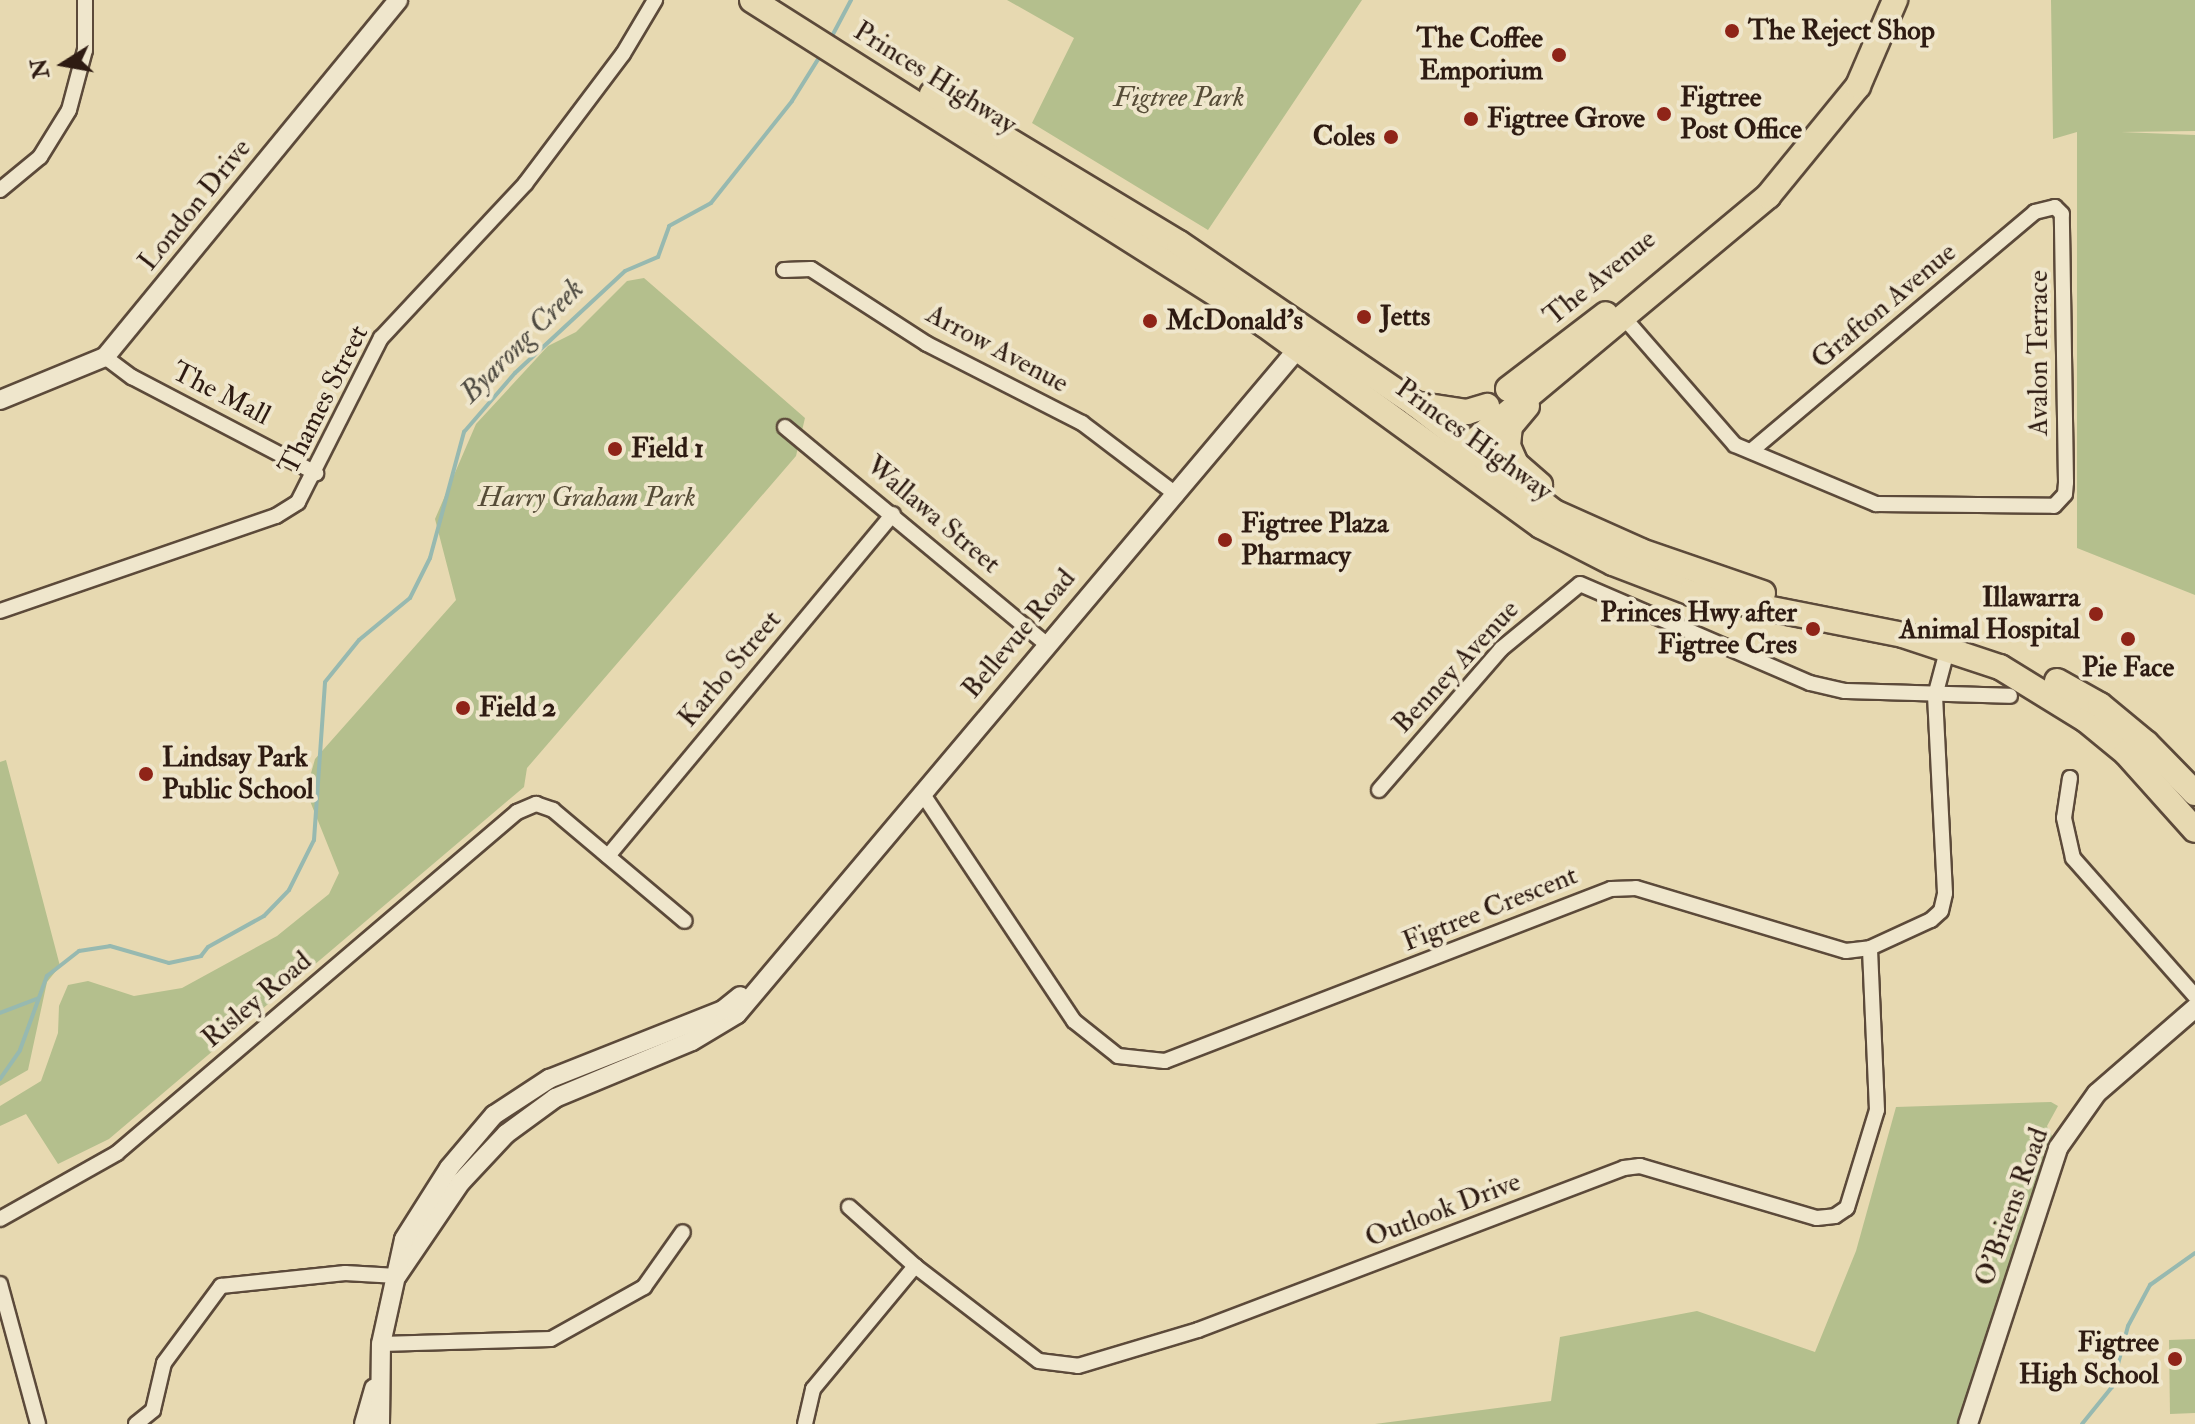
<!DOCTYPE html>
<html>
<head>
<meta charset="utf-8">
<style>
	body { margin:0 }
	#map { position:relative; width:2195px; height:1424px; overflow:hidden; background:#e7d9b1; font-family:"IM FELL Double Pica",serif }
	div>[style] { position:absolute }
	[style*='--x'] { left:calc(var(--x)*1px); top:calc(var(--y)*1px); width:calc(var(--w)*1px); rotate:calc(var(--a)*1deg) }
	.green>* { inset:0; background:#b4bf8d }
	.stream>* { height:4px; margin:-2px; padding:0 2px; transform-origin:2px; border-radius:2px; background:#97b9b0 }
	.roads { filter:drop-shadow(2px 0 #5c4a3a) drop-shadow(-2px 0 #5c4a3a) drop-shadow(0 2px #5c4a3a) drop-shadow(0 -2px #5c4a3a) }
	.minor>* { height:14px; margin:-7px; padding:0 7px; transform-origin:7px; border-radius:7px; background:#efe6cc }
	.tertiary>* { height:18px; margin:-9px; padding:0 9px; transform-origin:9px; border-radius:9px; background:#efe6cc }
	.primary>* { height:24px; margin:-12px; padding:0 12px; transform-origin:12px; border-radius:12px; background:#e7d9b1 }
	.dots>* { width:22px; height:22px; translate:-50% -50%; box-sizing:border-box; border:4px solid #efe6cc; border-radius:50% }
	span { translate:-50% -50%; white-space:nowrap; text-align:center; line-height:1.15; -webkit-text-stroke:8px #efe6cc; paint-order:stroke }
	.poi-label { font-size:28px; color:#2e1b12; font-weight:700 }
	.left { translate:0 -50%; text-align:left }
	.right { translate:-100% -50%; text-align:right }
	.street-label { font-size:28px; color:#2e1b12 }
	.park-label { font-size:28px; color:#564c37; font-style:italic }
	.water-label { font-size:30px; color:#4e4a41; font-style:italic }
	.north { position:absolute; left:24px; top:24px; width:80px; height:80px; -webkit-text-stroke:6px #efe6cc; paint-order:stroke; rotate:259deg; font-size:22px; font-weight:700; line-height:32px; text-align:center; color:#2e1b12 }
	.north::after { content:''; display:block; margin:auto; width:28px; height:36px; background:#2e1b12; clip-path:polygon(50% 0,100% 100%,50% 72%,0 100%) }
</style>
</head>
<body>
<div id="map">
	<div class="green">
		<div style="clip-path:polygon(1007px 0,1362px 0,1208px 230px,1032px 123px,1074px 38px)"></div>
		<div style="clip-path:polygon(2051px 0,2195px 0,2195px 131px,2121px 132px,2195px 135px,2195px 595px,2077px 548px,2077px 132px,2053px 139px)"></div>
		<div style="clip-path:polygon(644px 278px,805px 418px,796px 456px,527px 768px,524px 787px,109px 1139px,58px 1164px,26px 1114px,0 1126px,0 1106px,41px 1081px,58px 1033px,59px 1006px,68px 985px,88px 981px,134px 996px,182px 988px,277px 936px,329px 894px,339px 873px,306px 791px,315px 759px,456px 600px,435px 519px,476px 424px,548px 346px,576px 332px,627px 281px)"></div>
		<div style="clip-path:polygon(6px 760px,60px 966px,47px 982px,28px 1070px,0 1086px,0 762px)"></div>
		<div style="clip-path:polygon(2051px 1102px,2058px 1106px,2047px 1126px,2058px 1148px,1968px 1424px,1375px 1424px,1551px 1401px,1560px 1337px,1697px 1311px,1815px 1352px,1856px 1251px,1896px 1107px)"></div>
		<div style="clip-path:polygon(2195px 1339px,2195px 1413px,2170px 1414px,2169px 1340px)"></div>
	</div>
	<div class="stream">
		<div style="--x:831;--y:38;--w:43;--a:-62.2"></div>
		<div style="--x:0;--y:1013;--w:40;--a:-21"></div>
		<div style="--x:0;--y:1079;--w:35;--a:-55"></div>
		<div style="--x:20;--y:1050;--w:79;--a:-70"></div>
		<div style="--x:47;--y:976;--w:41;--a:-38"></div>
		<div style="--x:79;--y:951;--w:31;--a:-9"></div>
		<div style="--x:110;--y:946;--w:61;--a:16.1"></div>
		<div style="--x:169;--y:963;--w:33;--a:-12"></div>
		<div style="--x:201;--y:956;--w:11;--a:-52"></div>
		<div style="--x:208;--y:947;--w:64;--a:-29"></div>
		<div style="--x:264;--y:916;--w:36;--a:-46"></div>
		<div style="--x:289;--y:890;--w:56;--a:-63.4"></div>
		<div style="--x:314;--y:840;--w:158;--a:-86"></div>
		<div style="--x:325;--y:682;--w:54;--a:-51"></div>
		<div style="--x:359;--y:640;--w:66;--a:-39.5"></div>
		<div style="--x:410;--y:598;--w:45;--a:-63.4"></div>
		<div style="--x:430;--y:558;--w:131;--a:-74.9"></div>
		<div style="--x:464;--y:432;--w:78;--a:-49.2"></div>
		<div style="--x:515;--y:373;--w:150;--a:-42.8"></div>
		<div style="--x:625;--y:271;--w:36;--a:-23"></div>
		<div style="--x:658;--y:257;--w:33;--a:-70"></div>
		<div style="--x:669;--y:226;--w:48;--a:-28.7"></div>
		<div style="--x:711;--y:203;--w:130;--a:-51.5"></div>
		<div style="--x:792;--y:101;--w:57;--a:-58"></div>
		<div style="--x:2082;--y:1424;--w:48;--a:-51"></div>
		<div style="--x:2112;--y:1387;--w:63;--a:-75.3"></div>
		<div style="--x:2128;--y:1326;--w:47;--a:-61.8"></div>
		<div style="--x:2150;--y:1285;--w:55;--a:-35.4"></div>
	</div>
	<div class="roads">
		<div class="minor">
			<div style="--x:0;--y:190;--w:52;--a:-39.5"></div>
			<div style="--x:40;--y:157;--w:55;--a:-58.3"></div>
			<div style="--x:69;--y:110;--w:62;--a:-75.1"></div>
			<div style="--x:85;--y:50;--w:50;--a:-90"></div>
			<div style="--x:784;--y:270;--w:27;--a:-2"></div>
			<div style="--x:811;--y:269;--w:138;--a:32.9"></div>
			<div style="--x:927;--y:344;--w:174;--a:27"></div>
			<div style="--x:1082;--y:423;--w:119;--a:37.2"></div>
			<div style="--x:1625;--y:319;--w:167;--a:48.9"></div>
			<div style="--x:1735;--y:445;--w:153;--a:22.7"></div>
			<div style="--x:1876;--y:504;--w:178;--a:0.6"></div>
			<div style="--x:2054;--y:506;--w:16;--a:-47"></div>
			<div style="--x:2065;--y:494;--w:12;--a:-85"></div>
			<div style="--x:2066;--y:482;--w:268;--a:-90.9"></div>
			<div style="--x:2062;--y:214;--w:10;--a:-135"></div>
			<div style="--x:2055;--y:207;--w:21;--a:166"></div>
			<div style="--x:2035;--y:212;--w:371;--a:139.9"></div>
			<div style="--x:105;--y:357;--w:34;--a:37"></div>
			<div style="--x:132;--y:377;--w:208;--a:27.6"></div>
			<div style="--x:785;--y:427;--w:339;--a:39.7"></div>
			<div style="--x:0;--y:611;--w:292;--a:-19"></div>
			<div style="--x:276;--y:516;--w:26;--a:-32"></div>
			<div style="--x:298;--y:502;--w:184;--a:-63.2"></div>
			<div style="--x:381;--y:338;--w:211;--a:-46.9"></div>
			<div style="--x:525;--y:184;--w:163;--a:-53"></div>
			<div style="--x:623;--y:54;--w:63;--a:-59.3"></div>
			<div style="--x:2070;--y:778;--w:40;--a:98.5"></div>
			<div style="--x:2064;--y:818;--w:41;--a:77.3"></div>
			<div style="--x:2073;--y:858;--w:184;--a:48.5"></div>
			<div style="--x:1379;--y:790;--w:186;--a:-49.1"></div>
			<div style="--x:1501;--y:649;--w:102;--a:-39.4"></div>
			<div style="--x:1580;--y:584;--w:250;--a:23.3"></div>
			<div style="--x:1810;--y:683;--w:36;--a:13"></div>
			<div style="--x:1845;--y:691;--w:165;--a:1.7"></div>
			<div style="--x:922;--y:793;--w:274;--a:56.3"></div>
			<div style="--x:1074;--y:1021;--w:56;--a:38.5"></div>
			<div style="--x:1118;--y:1056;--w:47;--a:6.1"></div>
			<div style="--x:1165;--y:1061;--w:478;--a:-21.1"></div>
			<div style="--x:1611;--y:889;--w:25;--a:-2"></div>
			<div style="--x:1636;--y:888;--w:219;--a:16.7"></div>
			<div style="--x:1846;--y:951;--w:24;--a:-7"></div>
			<div style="--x:1870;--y:948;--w:67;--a:-24.7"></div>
			<div style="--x:1931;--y:920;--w:13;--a:-42"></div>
			<div style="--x:1941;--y:911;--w:18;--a:-77"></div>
			<div style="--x:1945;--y:893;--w:197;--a:-92.9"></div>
			<div style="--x:1935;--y:696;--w:51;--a:-75.1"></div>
			<div style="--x:608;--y:856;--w:445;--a:-50.2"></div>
			<div style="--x:849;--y:1207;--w:89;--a:41.8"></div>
			<div style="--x:915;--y:1266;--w:156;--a:37.5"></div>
			<div style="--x:1039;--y:1361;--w:39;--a:7"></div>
			<div style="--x:1078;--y:1366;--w:125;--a:-16.7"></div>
			<div style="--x:1198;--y:1330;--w:456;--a:-20.8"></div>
			<div style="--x:1624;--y:1168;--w:16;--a:-7"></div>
			<div style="--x:1640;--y:1166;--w:184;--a:16.4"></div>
			<div style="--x:1817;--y:1218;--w:18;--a:-6"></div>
			<div style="--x:1835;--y:1216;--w:14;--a:-34"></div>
			<div style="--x:1847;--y:1208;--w:102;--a:-73"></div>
			<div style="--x:1877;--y:1110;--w:162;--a:-92.5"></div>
			<div style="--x:0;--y:1219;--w:134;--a:-29.4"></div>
			<div style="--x:117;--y:1153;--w:526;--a:-40.45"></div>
			<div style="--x:517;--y:812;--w:21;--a:-23"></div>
			<div style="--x:536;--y:804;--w:18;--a:19"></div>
			<div style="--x:553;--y:810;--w:172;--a:40.1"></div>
			<div style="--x:0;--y:1284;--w:145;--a:74.8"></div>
			<div style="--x:381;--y:1344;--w:170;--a:-1.7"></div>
			<div style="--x:551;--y:1339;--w:107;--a:-29.2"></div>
			<div style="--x:644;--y:1287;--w:67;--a:-54.7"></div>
			<div style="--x:136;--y:1424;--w:22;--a:-39"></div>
			<div style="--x:153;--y:1410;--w:48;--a:-76.8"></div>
			<div style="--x:164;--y:1363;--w:96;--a:-53.5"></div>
			<div style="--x:221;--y:1286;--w:125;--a:-6"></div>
			<div style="--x:345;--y:1273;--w:52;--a:3.3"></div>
			<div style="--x:805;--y:1424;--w:36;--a:-77"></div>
			<div style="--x:813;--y:1389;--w:160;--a:-50.3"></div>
		</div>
		<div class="tertiary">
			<div style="--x:0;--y:400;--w:113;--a:-22.3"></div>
			<div style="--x:105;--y:357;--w:462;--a:-50.6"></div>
			<div style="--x:397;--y:1276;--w:114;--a:-55.8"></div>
			<div style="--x:461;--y:1182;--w:66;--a:-46.8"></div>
			<div style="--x:506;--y:1134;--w:61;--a:-36.3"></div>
			<div style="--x:555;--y:1098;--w:148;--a:-22.6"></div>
			<div style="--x:692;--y:1041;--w:52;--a:-31"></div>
			<div style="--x:737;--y:1014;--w:883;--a:-49.87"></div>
			<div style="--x:364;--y:1424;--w:37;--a:-74"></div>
			<div style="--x:380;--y:1424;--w:80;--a:-89.3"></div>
			<div style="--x:381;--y:1344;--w:107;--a:-77.6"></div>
			<div style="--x:404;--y:1239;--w:84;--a:-57.6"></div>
			<div style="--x:449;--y:1168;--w:70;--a:-49.7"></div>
			<div style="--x:494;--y:1115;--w:66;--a:-33.2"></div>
			<div style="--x:549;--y:1079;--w:187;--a:-21.6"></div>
			<div style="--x:723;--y:1010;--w:22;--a:-39"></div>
			<div style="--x:1968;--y:1424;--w:290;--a:-71.9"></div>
			<div style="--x:2058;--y:1148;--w:67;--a:-54.7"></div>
			<div style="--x:2097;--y:1093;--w:130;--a:-40.9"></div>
		</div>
		<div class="primary">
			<div style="--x:752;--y:0;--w:607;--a:32.36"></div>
			<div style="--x:1265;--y:325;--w:341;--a:36.1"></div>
			<div style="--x:1541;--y:526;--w:81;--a:27.2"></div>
			<div style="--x:1613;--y:563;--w:84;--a:21"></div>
			<div style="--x:1691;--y:593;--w:216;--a:11.2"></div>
			<div style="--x:1903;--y:635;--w:102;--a:18.3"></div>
			<div style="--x:2000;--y:667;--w:101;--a:31.6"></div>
			<div style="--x:2086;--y:720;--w:52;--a:39.5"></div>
			<div style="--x:2126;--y:753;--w:103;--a:48.1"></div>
			<div style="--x:932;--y:94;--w:288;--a:31.1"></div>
			<div style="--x:1179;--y:243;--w:286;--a:34.3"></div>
			<div style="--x:1415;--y:404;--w:176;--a:37.8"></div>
			<div style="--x:1554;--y:512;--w:95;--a:24.1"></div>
			<div style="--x:1641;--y:551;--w:129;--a:19"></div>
			<div style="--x:1508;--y:389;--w:123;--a:-37.4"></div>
			<div style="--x:1415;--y:404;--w:53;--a:8.7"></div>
			<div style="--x:1467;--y:412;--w:21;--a:-17"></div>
			<div style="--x:1527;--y:406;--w:26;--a:130"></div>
			<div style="--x:1510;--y:426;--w:20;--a:96"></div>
			<div style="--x:1508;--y:446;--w:20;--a:66"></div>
			<div style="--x:1516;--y:464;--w:32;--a:41"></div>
			<div style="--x:1455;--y:457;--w:408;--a:-39.8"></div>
			<div style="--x:1768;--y:196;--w:142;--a:-50.7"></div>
			<div style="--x:1858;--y:86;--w:94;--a:-66.7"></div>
			<div style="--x:2057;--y:681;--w:49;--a:29.2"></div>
			<div style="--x:2100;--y:705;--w:60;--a:39.6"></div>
			<div style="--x:2146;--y:743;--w:70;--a:45.6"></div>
		</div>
	</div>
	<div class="dots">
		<div style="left:1732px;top:31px;background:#8f2418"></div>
		<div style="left:1559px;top:55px;background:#8f2418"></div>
		<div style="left:1664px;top:114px;background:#8f2418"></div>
		<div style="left:1471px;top:119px;background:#8f2418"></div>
		<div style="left:1391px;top:137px;background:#8f2418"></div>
		<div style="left:1364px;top:317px;background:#8f2418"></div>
		<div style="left:1150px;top:321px;background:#8f2418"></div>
		<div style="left:615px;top:449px;background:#8f2418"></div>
		<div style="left:1225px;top:540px;background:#8f2418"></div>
		<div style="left:2096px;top:614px;background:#8f2418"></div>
		<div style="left:1813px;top:629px;background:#8f2418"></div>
		<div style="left:2128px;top:639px;background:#8f2418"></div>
		<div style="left:463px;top:708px;background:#8f2418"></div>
		<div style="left:146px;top:774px;background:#8f2418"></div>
		<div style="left:2175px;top:1359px;background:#8f2418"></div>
	</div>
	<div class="poi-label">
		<span class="left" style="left:1748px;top:31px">The Reject Shop</span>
		<span class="right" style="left:1543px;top:55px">The Coffee<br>Emporium</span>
		<span class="left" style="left:1680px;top:114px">Figtree<br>Post Office</span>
		<span class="left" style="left:1487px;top:119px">Figtree Grove</span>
		<span class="right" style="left:1375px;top:137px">Coles</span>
		<span class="left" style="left:1380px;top:317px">Jetts</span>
		<span class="left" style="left:1166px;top:321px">McDonald's</span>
		<span class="left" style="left:631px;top:449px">Field 1</span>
		<span class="left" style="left:1241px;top:540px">Figtree Plaza<br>Pharmacy</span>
		<span class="right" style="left:2080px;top:614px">Illawarra<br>Animal Hospital</span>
		<span class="right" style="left:1797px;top:629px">Princes Hwy after<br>Figtree Cres</span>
		<span style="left:2128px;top:668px">Pie Face</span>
		<span class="left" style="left:479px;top:708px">Field 2</span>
		<span class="left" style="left:162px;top:774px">Lindsay Park<br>Public School</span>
		<span class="right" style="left:2159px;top:1359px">Figtree<br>High School</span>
	</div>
	<div class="street-label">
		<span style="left:935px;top:78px;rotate:32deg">Princes Highway</span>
		<span style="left:195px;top:205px;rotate:-51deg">London Drive</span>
		<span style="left:1600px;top:278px;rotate:-39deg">The Avenue</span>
		<span style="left:1884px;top:306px;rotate:-40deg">Grafton Avenue</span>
		<span style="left:997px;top:349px;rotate:28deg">Arrow Avenue</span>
		<span style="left:2039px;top:353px;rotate:-90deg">Avalon Terrace</span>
		<span style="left:221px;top:394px;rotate:27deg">The Mall</span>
		<span style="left:324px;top:400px;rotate:-63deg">Thames Street</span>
		<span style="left:1474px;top:440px;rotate:36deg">Princes Highway</span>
		<span style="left:933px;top:515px;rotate:40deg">Wallawa Street</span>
		<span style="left:1019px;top:634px;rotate:-50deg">Bellevue Road</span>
		<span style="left:1456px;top:667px;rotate:-47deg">Benney Avenue</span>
		<span style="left:730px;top:669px;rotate:-50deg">Karbo Street</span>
		<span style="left:1490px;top:909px;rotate:-22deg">Figtree Crescent</span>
		<span style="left:257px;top:1000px;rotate:-40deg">Risley Road</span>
		<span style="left:2012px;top:1207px;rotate:-70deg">O'Briens Road</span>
		<span style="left:1443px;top:1210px;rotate:-21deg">Outlook Drive</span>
	</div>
	<div class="park-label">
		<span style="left:1179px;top:98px">Figtree Park</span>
		<span style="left:587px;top:498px">Harry Graham Park</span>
	</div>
	<div class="water-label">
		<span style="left:522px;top:341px;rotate:-45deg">Byarong Creek</span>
	</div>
	<div class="north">N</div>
</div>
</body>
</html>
